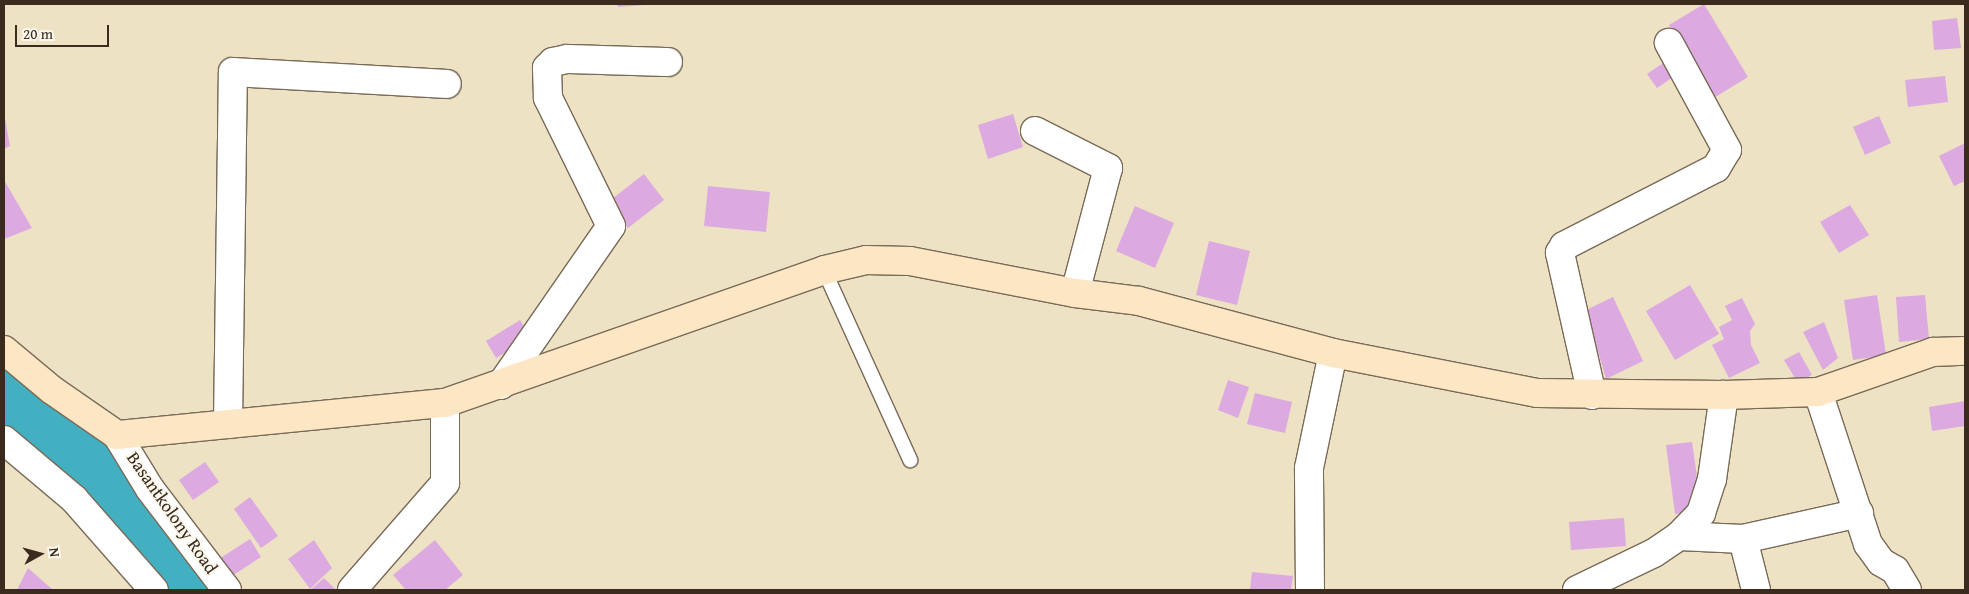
<!DOCTYPE html>
<html>
<head>
<meta charset="utf-8">
<style>
	body { margin:0 }
	#map { position:relative; width:1969px; height:594px; overflow:hidden; background:#ede2c3; font-family:"Gentium Book Plus",serif }
	div>[style] { position:absolute }
	[style*='--x'] { left:calc(var(--x)*1px); top:calc(var(--y)*1px); width:calc(var(--w)*1px); rotate:calc(var(--a)*1deg) }
	.river>* { height:56px; margin:-28px; padding:0 28px; transform-origin:28px; border-radius:28px; background:#43b0c1 }
	.building>* { inset:0; background:#dcaae1 }
	.roads { filter:drop-shadow(1px 0 #796a58) drop-shadow(-1px 0 #796a58) drop-shadow(0 1px #796a58) drop-shadow(0 -1px #796a58) }
	.lane>* { height:14px; margin:-7px; padding:0 7px; transform-origin:7px; border-radius:7px; background:#fff }
	.street>* { height:28px; margin:-14px; padding:0 14px; transform-origin:14px; border-radius:14px; background:#fff }
	.secondary>* { height:28px; margin:-14px; padding:0 14px; transform-origin:14px; border-radius:14px; background:#fce6c4 }
	span { translate:-50% -50%; white-space:nowrap; text-align:center; line-height:1.15; -webkit-text-stroke:4px #fbf7ec; paint-order:stroke }
	.street-label { font-size:18px; color:#3b2a1e }
	.frame { position:absolute; inset:0; border:5px solid #3b2a1e; pointer-events:none }
	.north { position:absolute; left:15px; top:529px; width:50px; height:50px; -webkit-text-stroke:4px #fbf7ec; paint-order:stroke; rotate:83deg; font-size:14px; font-weight:700; line-height:20px; text-align:center; color:#3b2a1e }
	.north::after { content:''; display:block; margin:auto; width:18px; height:22px; background:#3b2a1e; clip-path:polygon(50% 0,100% 100%,50% 72%,0 100%) }
	.scale { position:absolute; left:15px; top:25px; width:94px; height:22px; box-sizing:border-box; border:2px solid #3b2a1e; border-top:0; padding-left:6px; font-size:15px; line-height:18px; white-space:nowrap; color:#3b2a1e; -webkit-text-stroke:4px #fbf7ec; paint-order:stroke }
</style>
</head>
<body>
<div id="map">
	<div class="river">
		<div style="--x:4;--y:393;--w:124;--a:38.4"></div>
		<div style="--x:101;--y:470;--w:154;--a:51.1"></div>
	</div>
	<div class="building">
		<div style="clip-path:polygon(617px 4px,644px 4px,644px 5px,618px 7px)"></div>
		<div style="clip-path:polygon(1704px 4px,1748px 77px,1712px 99px,1669px 25px)"></div>
		<div style="clip-path:polygon(1957px 18px,1961px 48px,1934px 50px,1932px 21px)"></div>
		<div style="clip-path:polygon(1669px 59px,1679px 73px,1657px 88px,1647px 74px)"></div>
		<div style="clip-path:polygon(1945px 76px,1948px 102px,1908px 107px,1905px 80px)"></div>
		<div style="clip-path:polygon(4px 113px,10px 146px,4px 149px)"></div>
		<div style="clip-path:polygon(1013px 114px,1023px 147px,988px 159px,978px 125px)"></div>
		<div style="clip-path:polygon(1879px 116px,1891px 143px,1865px 155px,1853px 127px)"></div>
		<div style="clip-path:polygon(1965px 143px,1965px 181px,1954px 186px,1939px 156px)"></div>
		<div style="clip-path:polygon(644px 174px,664px 200px,628px 228px,608px 202px)"></div>
		<div style="clip-path:polygon(4px 180px,32px 228px,4px 239px)"></div>
		<div style="clip-path:polygon(708px 186px,770px 192px,766px 232px,704px 226px)"></div>
		<div style="clip-path:polygon(1850px 205px,1869px 235px,1839px 253px,1820px 222px)"></div>
		<div style="clip-path:polygon(1135px 206px,1174px 223px,1155px 268px,1116px 251px)"></div>
		<div style="clip-path:polygon(1209px 241px,1250px 251px,1237px 305px,1196px 295px)"></div>
		<div style="clip-path:polygon(1690px 285px,1719px 334px,1675px 360px,1646px 311px)"></div>
		<div style="clip-path:polygon(1877px 295px,1886px 355px,1853px 360px,1844px 300px)"></div>
		<div style="clip-path:polygon(1925px 295px,1929px 339px,1899px 342px,1896px 297px)"></div>
		<div style="clip-path:polygon(1613px 297px,1643px 361px,1606px 379px,1586px 310px)"></div>
		<div style="clip-path:polygon(1742px 298px,1755px 324px,1750px 331px,1751px 345px,1760px 363px,1729px 378px,1712px 345px,1724px 339px,1719px 327px,1732px 320px,1725px 306px)"></div>
		<div style="clip-path:polygon(520px 320px,530px 338px,496px 358px,486px 341px)"></div>
		<div style="clip-path:polygon(1824px 322px,1838px 358px,1823px 370px,1803px 332px)"></div>
		<div style="clip-path:polygon(1799px 352px,1812px 375px,1798px 383px,1784px 360px)"></div>
		<div style="clip-path:polygon(1228px 380px,1249px 387px,1238px 418px,1218px 410px)"></div>
		<div style="clip-path:polygon(1255px 393px,1292px 402px,1285px 433px,1247px 424px)"></div>
		<div style="clip-path:polygon(1965px 401px,1965px 426px,1932px 431px,1929px 407px)"></div>
		<div style="clip-path:polygon(1692px 442px,1702px 511px,1675px 514px,1666px 445px)"></div>
		<div style="clip-path:polygon(205px 462px,219px 482px,193px 500px,179px 480px)"></div>
		<div style="clip-path:polygon(250px 497px,278px 536px,261px 548px,234px 509px)"></div>
		<div style="clip-path:polygon(1624px 518px,1626px 546px,1571px 550px,1569px 522px)"></div>
		<div style="clip-path:polygon(250px 539px,261px 557px,223px 582px,211px 564px)"></div>
		<div style="clip-path:polygon(314px 540px,332px 568px,310px 589px,288px 559px)"></div>
		<div style="clip-path:polygon(435px 540px,463px 575px,445px 590px,406px 590px,393px 575px)"></div>
		<div style="clip-path:polygon(28px 568px,53px 590px,17px 590px)"></div>
		<div style="clip-path:polygon(1252px 572px,1293px 576px,1291px 590px,1250px 590px)"></div>
		<div style="clip-path:polygon(324px 578px,336px 590px,310px 590px,322px 580px)"></div>
	</div>
	<div class="roads">
		<div class="lane">
			<div style="--x:824;--y:270;--w:209;--a:65.6"></div>
		</div>
		<div class="street">
			<div style="--x:1035;--y:131;--w:82;--a:26.9"></div>
			<div style="--x:1108;--y:168;--w:129;--a:104.8"></div>
			<div style="--x:501;--y:385;--w:193;--a:-55.3"></div>
			<div style="--x:611;--y:226;--w:143;--a:-116.2"></div>
			<div style="--x:548;--y:98;--w:30;--a:-92"></div>
			<div style="--x:547;--y:68;--w:8;--a:-45"></div>
			<div style="--x:553;--y:62;--w:14;--a:-12"></div>
			<div style="--x:567;--y:59;--w:101;--a:1.7"></div>
			<div style="--x:1818;--y:392;--w:160;--a:71.8"></div>
			<div style="--x:1868;--y:544;--w:22;--a:54"></div>
			<div style="--x:1881;--y:562;--w:16;--a:30"></div>
			<div style="--x:1895;--y:570;--w:23;--a:59"></div>
			<div style="--x:1592;--y:395;--w:146;--a:-102.7"></div>
			<div style="--x:1560;--y:253;--w:8;--a:-60"></div>
			<div style="--x:1564;--y:246;--w:171;--a:-27.2"></div>
			<div style="--x:1716;--y:168;--w:21;--a:-59"></div>
			<div style="--x:1727;--y:150;--w:122;--a:-118.5"></div>
			<div style="--x:228;--y:424;--w:352;--a:-89.2"></div>
			<div style="--x:233;--y:72;--w:214;--a:3.2"></div>
			<div style="--x:117;--y:435;--w:63;--a:58.6"></div>
			<div style="--x:150;--y:489;--w:127;--a:52.7"></div>
			<div style="--x:4;--y:440;--w:92;--a:40.1"></div>
			<div style="--x:74;--y:499;--w:121;--a:48.7"></div>
			<div style="--x:1679;--y:536;--w:64;--a:2.7"></div>
			<div style="--x:1743;--y:539;--w:119;--a:-12.6"></div>
			<div style="--x:1743;--y:539;--w:53;--a:75.7"></div>
			<div style="--x:352;--y:590;--w:142;--a:-49"></div>
			<div style="--x:445;--y:483;--w:80;--a:-90"></div>
			<div style="--x:1310;--y:590;--w:122;--a:-90.5"></div>
			<div style="--x:1309;--y:468;--w:117;--a:-78.2"></div>
			<div style="--x:1577;--y:590;--w:85;--a:-25.7"></div>
			<div style="--x:1654;--y:553;--w:30;--a:-34"></div>
			<div style="--x:1679;--y:536;--w:32;--a:-46"></div>
			<div style="--x:1701;--y:513;--w:36;--a:-72"></div>
			<div style="--x:1712;--y:479;--w:85;--a:-81.9"></div>
		</div>
		<div class="secondary">
			<div style="--x:4;--y:350;--w:62;--a:39.8"></div>
			<div style="--x:52;--y:390;--w:79;--a:34.7"></div>
			<div style="--x:117;--y:435;--w:330;--a:-5.6"></div>
			<div style="--x:445;--y:403;--w:402;--a:-19.3"></div>
			<div style="--x:824;--y:270;--w:43;--a:-13.4"></div>
			<div style="--x:866;--y:260;--w:44;--a:1.3"></div>
			<div style="--x:910;--y:261;--w:168;--a:11"></div>
			<div style="--x:1075;--y:293;--w:64;--a:7.1"></div>
			<div style="--x:1139;--y:301;--w:201;--a:15"></div>
			<div style="--x:1333;--y:353;--w:208;--a:11.1"></div>
			<div style="--x:1537;--y:393;--w:187;--a:0.6"></div>
			<div style="--x:1724;--y:395;--w:94;--a:-1.8"></div>
			<div style="--x:1818;--y:392;--w:122;--a:-19.2"></div>
			<div style="--x:1933;--y:352;--w:32;--a:-2"></div>
		</div>
	</div>
	<div class="street-label">
		<span style="left:172px;top:513px;rotate:55deg">Basantkolony Road</span>
	</div>
	<div class="frame"></div>
	<div class="north">N</div>
	<div class="scale">20 m</div>
</div>
</body>
</html>
